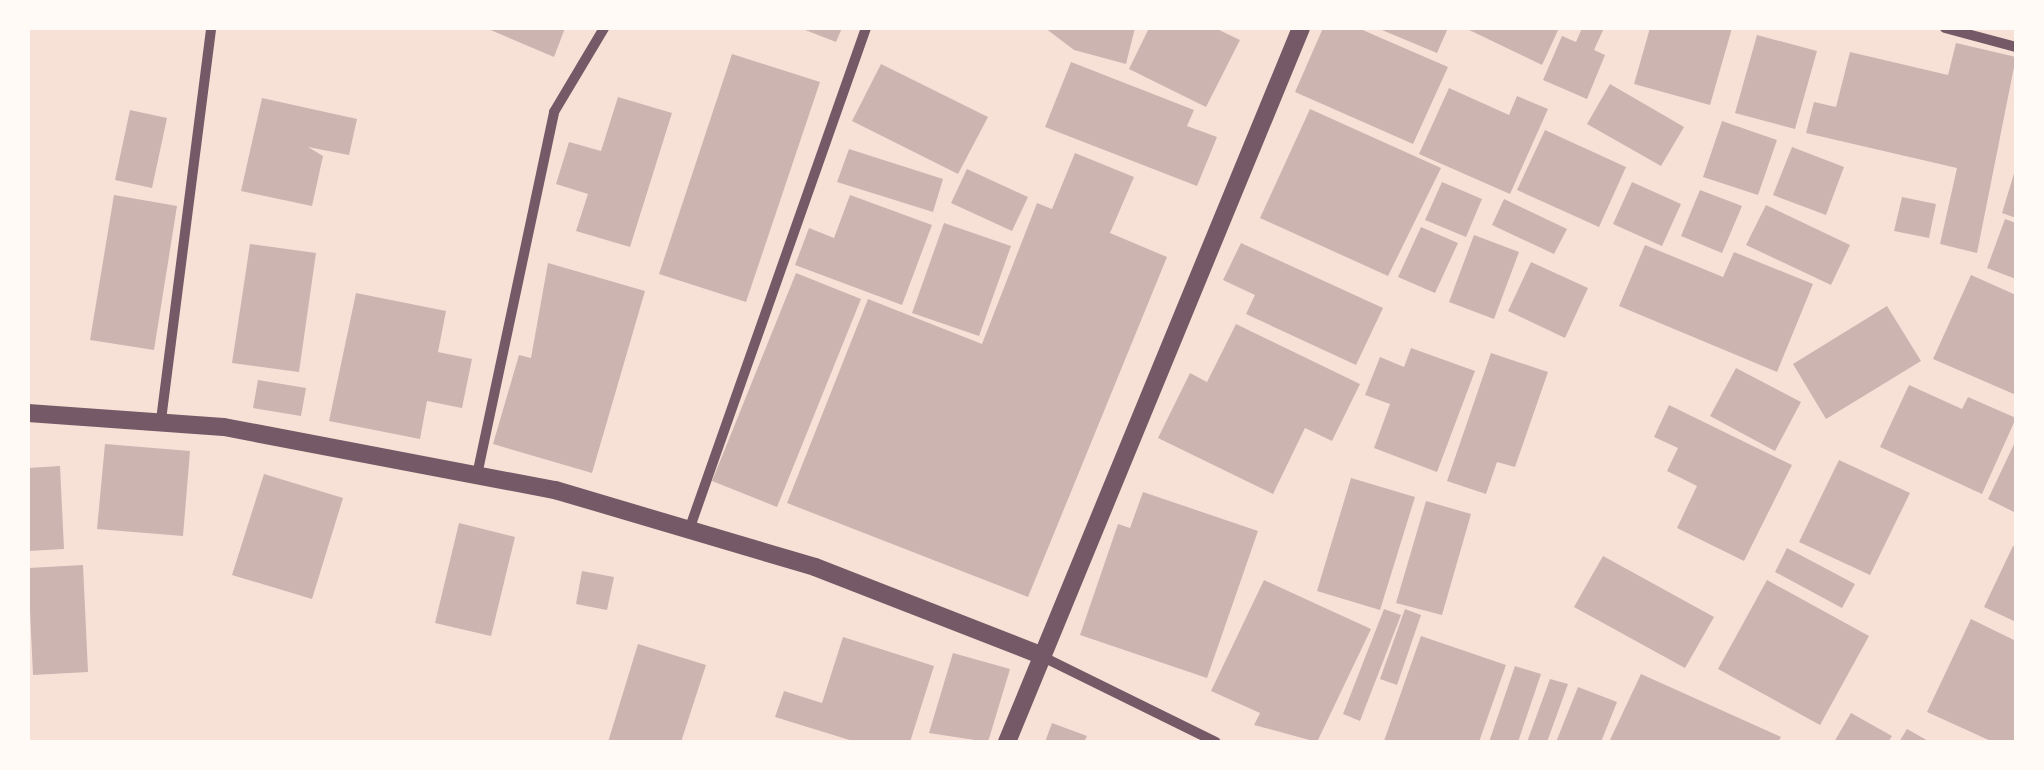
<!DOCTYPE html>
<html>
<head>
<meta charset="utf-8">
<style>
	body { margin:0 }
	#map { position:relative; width:2044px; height:770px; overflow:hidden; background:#f7e1d7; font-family:Manrope,sans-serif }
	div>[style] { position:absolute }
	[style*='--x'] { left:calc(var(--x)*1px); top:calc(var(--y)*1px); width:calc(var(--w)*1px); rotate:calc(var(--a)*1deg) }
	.building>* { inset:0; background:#ccb4b1 }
	.minor>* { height:10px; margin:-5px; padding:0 5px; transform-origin:5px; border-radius:5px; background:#755966 }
	.tertiary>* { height:18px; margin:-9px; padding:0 9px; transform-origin:9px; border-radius:9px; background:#755966 }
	span { translate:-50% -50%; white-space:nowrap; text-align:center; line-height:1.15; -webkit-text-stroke:10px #fffaf5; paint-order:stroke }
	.frame { position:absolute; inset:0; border:30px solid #fffaf5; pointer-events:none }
</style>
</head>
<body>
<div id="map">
	<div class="building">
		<div style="clip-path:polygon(486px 28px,565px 28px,554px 57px)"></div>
		<div style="clip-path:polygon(800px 28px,842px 28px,836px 42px)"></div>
		<div style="clip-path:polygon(1045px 28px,1135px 28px,1126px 64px,1074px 50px)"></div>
		<div style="clip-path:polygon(1149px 28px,1215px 28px,1240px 40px,1206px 107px,1129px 69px)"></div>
		<div style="clip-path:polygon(1323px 28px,1358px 28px,1448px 67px,1413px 144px,1295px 92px)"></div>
		<div style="clip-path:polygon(1377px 28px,1448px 28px,1437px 53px)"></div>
		<div style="clip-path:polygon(1465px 28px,1559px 28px,1542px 65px)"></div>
		<div style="clip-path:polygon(1582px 28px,1604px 28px,1594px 50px,1605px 55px,1587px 99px,1543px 80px,1562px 36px,1576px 42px)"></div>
		<div style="clip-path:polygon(1650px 28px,1732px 28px,1710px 105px,1634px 84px)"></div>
		<div style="clip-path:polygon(1757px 35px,1817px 51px,1795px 129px,1735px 113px)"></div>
		<div style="clip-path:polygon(1956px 43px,2016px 57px,1977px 253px,1940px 244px,1957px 168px,1806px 133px,1814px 102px,1836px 107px,1850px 52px,1948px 75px)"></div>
		<div style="clip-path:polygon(732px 54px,820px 82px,746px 302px,659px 274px)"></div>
		<div style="clip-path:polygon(1071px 62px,1194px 110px,1187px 126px,1217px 137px,1197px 186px,1045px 127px)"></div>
		<div style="clip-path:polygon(881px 64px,988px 117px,958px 174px,852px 121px)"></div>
		<div style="clip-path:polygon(1610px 84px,1684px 127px,1661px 166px,1587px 124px)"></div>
		<div style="clip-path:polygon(1449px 88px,1509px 115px,1517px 96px,1548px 109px,1510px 194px,1419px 154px)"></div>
		<div style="clip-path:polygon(618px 97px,672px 113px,630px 247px,576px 231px,588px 194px,556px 184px,569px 142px,601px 151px)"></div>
		<div style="clip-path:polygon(262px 98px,357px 119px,349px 155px,308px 147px,323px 156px,312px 206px,241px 191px)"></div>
		<div style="clip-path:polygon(1310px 109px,1441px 168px,1388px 276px,1260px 218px)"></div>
		<div style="clip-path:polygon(130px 110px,167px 118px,152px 188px,115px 180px)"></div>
		<div style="clip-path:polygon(1722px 121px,1777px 140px,1758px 195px,1703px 177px)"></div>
		<div style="clip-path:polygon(1545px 130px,1626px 167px,1599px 227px,1517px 190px)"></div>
		<div style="clip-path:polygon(1792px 147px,1844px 167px,1826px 215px,1773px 195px)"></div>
		<div style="clip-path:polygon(849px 149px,943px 179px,933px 212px,837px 182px)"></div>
		<div style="clip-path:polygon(1075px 153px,1134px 177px,1110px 233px,1167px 257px,1028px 597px,787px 503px,868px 299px,982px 344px,1037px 203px,1052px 209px)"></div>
		<div style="clip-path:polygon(2016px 167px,2016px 218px,2002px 213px)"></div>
		<div style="clip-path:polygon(967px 169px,1028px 197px,1012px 231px,951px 203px)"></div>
		<div style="clip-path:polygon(1442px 182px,1482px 199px,1466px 237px,1425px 220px)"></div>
		<div style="clip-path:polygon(1632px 182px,1681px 204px,1662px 246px,1613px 224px)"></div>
		<div style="clip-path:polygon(1700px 190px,1742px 206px,1722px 253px,1681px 236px)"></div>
		<div style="clip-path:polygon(114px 195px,177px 206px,154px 350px,90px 340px)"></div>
		<div style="clip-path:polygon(850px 195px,932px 225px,902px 305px,795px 265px,809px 228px,834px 238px)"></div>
		<div style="clip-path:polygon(1902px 197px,1936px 204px,1929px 238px,1894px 231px)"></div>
		<div style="clip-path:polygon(1504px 199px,1567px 229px,1554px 254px,1492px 225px)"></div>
		<div style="clip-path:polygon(1766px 205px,1850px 245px,1831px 285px,1746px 245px)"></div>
		<div style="clip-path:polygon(2005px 219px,2016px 223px,2016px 279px,1987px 268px)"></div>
		<div style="clip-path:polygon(944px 223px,1011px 246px,979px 336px,912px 313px)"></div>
		<div style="clip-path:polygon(1421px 227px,1458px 243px,1435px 293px,1398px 277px)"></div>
		<div style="clip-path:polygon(1474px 235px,1519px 252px,1494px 319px,1449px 302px)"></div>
		<div style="clip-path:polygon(1241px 243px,1383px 308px,1356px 365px,1246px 314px,1255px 295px,1223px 280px)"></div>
		<div style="clip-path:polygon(250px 244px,316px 253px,299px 372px,232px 363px)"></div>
		<div style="clip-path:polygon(1645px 245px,1723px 277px,1734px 252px,1813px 284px,1777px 372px,1619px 306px)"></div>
		<div style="clip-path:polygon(1531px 262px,1588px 288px,1565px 338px,1508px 311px)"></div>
		<div style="clip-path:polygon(548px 263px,645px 291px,592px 473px,493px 444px,519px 355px,531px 358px)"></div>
		<div style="clip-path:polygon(796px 273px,861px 299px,777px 507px,712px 481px)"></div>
		<div style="clip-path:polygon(1971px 275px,2016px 295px,2016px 395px,1933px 359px)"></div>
		<div style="clip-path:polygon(356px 293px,446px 311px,438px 352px,472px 359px,462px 408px,427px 401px,420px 439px,329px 421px)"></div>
		<div style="clip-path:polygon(1887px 306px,1921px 361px,1826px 419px,1793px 364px)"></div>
		<div style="clip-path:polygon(1236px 324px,1360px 384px,1332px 441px,1305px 428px,1273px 494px,1158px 438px,1190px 373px,1207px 382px)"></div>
		<div style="clip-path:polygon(1411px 348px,1475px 371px,1437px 472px,1374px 448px,1390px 404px,1365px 395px,1380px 357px,1404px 367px)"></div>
		<div style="clip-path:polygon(1491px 353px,1548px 372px,1515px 467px,1497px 462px,1486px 494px,1447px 481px)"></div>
		<div style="clip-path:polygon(1736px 368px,1801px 402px,1775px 451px,1710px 416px)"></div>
		<div style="clip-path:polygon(258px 380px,306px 388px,301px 416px,253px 408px)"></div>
		<div style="clip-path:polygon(1909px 385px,1962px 409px,1968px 397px,2016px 418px,1982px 494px,1880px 447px)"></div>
		<div style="clip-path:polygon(1669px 405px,1792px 465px,1744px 561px,1677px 528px,1697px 486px,1667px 471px,1678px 448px,1654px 437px)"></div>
		<div style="clip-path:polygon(2016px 440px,2016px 513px,1988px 499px)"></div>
		<div style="clip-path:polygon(105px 444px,190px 451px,183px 536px,97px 529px)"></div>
		<div style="clip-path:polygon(1839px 460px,1910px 493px,1870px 575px,1799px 542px)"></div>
		<div style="clip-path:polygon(60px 466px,64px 549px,28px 551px,28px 468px)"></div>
		<div style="clip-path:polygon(264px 474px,343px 498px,312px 599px,232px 575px)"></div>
		<div style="clip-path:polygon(1351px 478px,1415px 497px,1380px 610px,1317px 591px)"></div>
		<div style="clip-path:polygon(1143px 492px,1258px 531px,1207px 678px,1080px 635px,1118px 524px,1130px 528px)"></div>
		<div style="clip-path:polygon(1426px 501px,1471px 514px,1442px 615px,1396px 603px)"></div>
		<div style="clip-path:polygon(459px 523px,515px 537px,491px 636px,435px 623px)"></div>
		<div style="clip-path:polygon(2013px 546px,2016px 547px,2016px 622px,1984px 607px)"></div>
		<div style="clip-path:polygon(1787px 548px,1855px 584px,1842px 608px,1775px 572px)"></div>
		<div style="clip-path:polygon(1603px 556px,1714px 617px,1685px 668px,1574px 607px)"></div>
		<div style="clip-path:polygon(83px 565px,88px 672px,33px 675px,28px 568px)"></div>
		<div style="clip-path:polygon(582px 571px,614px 577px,607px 610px,576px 604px)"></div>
		<div style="clip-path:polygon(1264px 580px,1371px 629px,1317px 742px,1254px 725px,1260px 713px,1211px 691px)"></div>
		<div style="clip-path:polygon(1767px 580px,1869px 636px,1820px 725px,1718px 669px)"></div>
		<div style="clip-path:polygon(1384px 609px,1401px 615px,1360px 721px,1343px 714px)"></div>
		<div style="clip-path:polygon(1405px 609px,1421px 615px,1397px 685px,1380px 679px)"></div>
		<div style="clip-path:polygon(1971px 619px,2016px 641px,2016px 742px,1993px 742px,1927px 712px)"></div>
		<div style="clip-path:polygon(1421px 636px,1506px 665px,1479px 742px,1384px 741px)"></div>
		<div style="clip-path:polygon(843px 637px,934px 666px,910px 742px,856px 742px,775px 717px,784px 691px,822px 703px)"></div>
		<div style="clip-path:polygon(638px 644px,706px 665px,681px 742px,608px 742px)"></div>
		<div style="clip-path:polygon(953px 653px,1010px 669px,988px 742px,929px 733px)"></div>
		<div style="clip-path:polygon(1515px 666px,1541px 674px,1518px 742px,1489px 742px)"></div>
		<div style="clip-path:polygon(1641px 674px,1781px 737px,1778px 742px,1609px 742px)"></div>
		<div style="clip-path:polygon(1550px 679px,1568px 684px,1547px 742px,1527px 742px)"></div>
		<div style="clip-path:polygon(1578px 687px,1617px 702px,1601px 742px,1556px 742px)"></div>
		<div style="clip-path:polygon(1851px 713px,1892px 736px,1888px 742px,1834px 742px)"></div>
		<div style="clip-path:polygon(1052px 723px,1087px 736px,1084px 742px,1045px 742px)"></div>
		<div style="clip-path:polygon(1907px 729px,1930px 742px,1899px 742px)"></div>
	</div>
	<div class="minor">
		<div style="--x:1945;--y:28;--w:73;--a:15"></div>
		<div style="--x:161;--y:420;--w:394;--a:-82.7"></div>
		<div style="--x:477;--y:475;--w:371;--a:-78"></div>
		<div style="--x:554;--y:112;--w:98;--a:-59.2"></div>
		<div style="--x:689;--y:530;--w:532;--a:-70.58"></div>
		<div style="--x:1039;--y:655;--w:197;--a:26.2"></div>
	</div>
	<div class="tertiary">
		<div style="--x:28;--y:413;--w:196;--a:4.1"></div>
		<div style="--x:224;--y:427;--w:337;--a:10.8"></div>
		<div style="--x:555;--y:490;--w:271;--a:16.5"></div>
		<div style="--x:815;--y:567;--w:239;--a:21.3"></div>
		<div style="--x:1007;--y:742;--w:772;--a:-67.62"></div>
	</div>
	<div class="frame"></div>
</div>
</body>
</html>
